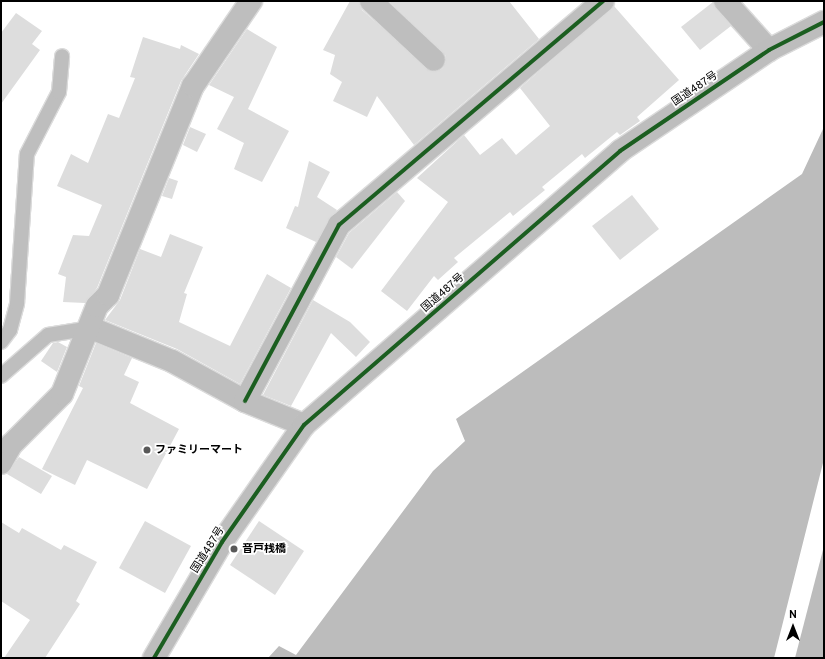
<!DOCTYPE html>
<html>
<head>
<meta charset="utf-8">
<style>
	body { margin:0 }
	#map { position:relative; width:825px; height:659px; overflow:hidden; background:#fff; font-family:Overpass,"Noto Sans JP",sans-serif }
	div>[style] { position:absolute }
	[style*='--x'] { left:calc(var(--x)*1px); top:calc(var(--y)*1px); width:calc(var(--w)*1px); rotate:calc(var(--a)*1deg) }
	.water>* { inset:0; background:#bcbcbc }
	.building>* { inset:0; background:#ddd }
	.roads { filter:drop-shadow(1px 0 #dbdbdb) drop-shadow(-1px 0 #dbdbdb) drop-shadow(0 1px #dbdbdb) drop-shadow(0 -1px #dbdbdb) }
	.lane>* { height:14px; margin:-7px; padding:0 7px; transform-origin:7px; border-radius:7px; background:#bebebe }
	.street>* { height:22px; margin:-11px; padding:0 11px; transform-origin:11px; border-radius:11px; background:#bebebe }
	.highway>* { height:22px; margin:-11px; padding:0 11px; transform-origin:11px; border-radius:11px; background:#bdbdbd }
	.cycleway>* { height:4px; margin:-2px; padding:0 2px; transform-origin:2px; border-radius:2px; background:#1b5e20 }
	.dots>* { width:11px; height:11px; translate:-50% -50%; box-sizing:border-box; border:2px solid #fff; border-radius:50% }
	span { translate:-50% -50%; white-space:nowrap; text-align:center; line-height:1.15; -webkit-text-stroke:3.5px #fff; paint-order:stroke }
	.street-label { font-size:11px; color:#000 }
	.poi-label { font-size:11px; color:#000; font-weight:700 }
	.left { translate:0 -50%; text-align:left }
	.frame { position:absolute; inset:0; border:2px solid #000; pointer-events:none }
	.north { position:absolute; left:773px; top:607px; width:40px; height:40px; -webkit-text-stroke:3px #fff; paint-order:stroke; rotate:0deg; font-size:11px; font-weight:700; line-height:16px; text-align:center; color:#000 }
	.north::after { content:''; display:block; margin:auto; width:14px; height:18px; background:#000; clip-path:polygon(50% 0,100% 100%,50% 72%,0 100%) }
</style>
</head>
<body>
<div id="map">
	<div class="water">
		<div style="clip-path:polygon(823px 129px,824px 459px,774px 658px,268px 658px,279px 646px,296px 655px,433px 471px,465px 441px,456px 419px,802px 174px)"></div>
		<div style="clip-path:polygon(824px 546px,824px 658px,795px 658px)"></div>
	</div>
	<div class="building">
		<div style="clip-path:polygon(350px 1px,359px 1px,362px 10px,432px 72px,443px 68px,446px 56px,389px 1px,509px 1px,539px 39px,414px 145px,377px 96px,367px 117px,333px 101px,342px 82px,330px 74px,335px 55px,323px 50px)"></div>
		<div style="clip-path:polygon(713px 2px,731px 26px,700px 50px,681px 27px)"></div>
		<div style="clip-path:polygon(614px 6px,679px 80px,637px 117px,640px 121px,620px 135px,617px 132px,585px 158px,582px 154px,542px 187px,545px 190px,513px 216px,510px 212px,454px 258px,458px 262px,438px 280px,434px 276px,407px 311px,381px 291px,448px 202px,417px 178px,464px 135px,480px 155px,502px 138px,516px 155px,550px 126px,520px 88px)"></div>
		<div style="clip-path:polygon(16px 13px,42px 31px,32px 44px,40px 50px,1px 104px,1px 33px)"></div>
		<div style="clip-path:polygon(247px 29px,277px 47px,248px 109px,289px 131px,262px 182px,234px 169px,244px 143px,217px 129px,234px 97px,209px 85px)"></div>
		<div style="clip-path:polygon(143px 37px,180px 49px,181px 45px,199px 54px,181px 81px,97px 288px,85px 303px,63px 302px,66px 277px,58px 274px,73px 235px,89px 236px,102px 205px,57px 186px,71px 154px,88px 163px,108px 114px,119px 118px,135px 78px,130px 77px)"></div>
		<div style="clip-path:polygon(190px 127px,206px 134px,197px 152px,183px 145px)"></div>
		<div style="clip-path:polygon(309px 161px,330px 172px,317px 197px,337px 210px,316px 242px,286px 228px,295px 206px,298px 207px)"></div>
		<div style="clip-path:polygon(169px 178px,178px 181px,172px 199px,162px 196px)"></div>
		<div style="clip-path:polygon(397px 192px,405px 201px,352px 269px,336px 257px,349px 233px)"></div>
		<div style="clip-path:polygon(632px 195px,659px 229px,620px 260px,592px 226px)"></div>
		<div style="clip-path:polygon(170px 234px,203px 247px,184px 293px,187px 294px,179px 322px,230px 346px,267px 274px,291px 288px,240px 384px,177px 349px,105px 320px,120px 300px,140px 249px,161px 257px)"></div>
		<div style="clip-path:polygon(313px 300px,350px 322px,370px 342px,356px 357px,331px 333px,291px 406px,263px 395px)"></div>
		<div style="clip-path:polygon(58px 342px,67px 347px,57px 372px,41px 361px,53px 343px)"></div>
		<div style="clip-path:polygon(96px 343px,132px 358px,124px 375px,139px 382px,130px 403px,179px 429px,147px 489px,87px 460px,75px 485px,42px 469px,83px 388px,79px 386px)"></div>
		<div style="clip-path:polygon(19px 457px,52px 476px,41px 494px,7px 474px)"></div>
		<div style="clip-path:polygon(145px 521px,191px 546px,165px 593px,119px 568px)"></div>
		<div style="clip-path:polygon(259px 521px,304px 551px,275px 595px,230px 565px)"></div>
		<div style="clip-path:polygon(1px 522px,19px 533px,22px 528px,61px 550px,64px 545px,97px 562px,76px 601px,80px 604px,45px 658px,4px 658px,30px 620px,1px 601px)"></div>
	</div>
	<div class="roads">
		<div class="lane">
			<div style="--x:1;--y:342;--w:15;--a:-53"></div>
			<div style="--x:10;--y:330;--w:28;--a:-75"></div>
			<div style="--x:17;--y:303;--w:149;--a:-86.2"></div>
			<div style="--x:27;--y:154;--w:70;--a:-62.7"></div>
			<div style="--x:59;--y:92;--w:36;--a:-85"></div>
			<div style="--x:1;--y:376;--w:62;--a:-41.1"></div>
			<div style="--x:48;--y:335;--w:44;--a:-9.2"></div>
		</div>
		<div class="street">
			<div style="--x:371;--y:1;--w:86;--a:43.1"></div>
			<div style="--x:725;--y:1;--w:66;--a:48.1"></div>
			<div style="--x:91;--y:328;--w:87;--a:22.2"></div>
			<div style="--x:172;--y:361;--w:83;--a:28.7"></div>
			<div style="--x:245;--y:401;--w:64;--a:22.1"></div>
			<div style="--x:245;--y:401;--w:200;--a:-61.9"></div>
			<div style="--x:339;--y:225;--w:346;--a:-40.3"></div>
			<div style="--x:1;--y:463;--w:21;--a:-61"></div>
			<div style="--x:11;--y:445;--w:72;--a:-45"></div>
			<div style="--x:62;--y:394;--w:95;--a:-68.3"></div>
			<div style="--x:97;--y:306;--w:16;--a:-45"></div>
			<div style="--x:108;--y:295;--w:226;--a:-67.9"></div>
			<div style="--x:193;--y:86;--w:103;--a:-55.7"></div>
		</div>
		<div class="highway">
			<div style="--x:154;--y:658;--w:134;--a:-59.6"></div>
			<div style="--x:222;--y:542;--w:143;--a:-55"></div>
			<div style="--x:304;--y:425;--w:418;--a:-40.9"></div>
			<div style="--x:620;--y:151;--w:180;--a:-34.1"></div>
			<div style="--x:769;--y:50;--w:62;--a:-27"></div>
		</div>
	</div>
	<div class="cycleway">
		<div style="--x:245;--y:401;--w:200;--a:-61.9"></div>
		<div style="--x:339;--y:225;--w:346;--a:-40.3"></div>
		<div style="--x:154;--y:658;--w:134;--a:-59.6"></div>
		<div style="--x:222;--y:542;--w:143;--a:-55"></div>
		<div style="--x:304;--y:425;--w:418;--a:-40.9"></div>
		<div style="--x:620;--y:151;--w:180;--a:-34.1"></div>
		<div style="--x:769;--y:50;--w:62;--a:-27"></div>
	</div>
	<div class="dots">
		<div style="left:147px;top:450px;background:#595959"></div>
		<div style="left:234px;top:549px;background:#595959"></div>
	</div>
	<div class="street-label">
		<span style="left:695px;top:89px;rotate:-34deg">国道487号</span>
		<span style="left:443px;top:293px;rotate:-41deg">国道487号</span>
		<span style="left:208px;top:550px;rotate:-58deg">国道487号</span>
	</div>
	<div class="poi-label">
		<span class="left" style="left:155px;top:450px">ファミリーマート</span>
		<span class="left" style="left:242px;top:549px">音戸桟橋</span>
	</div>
	<div class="frame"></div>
	<div class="north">N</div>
</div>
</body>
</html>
